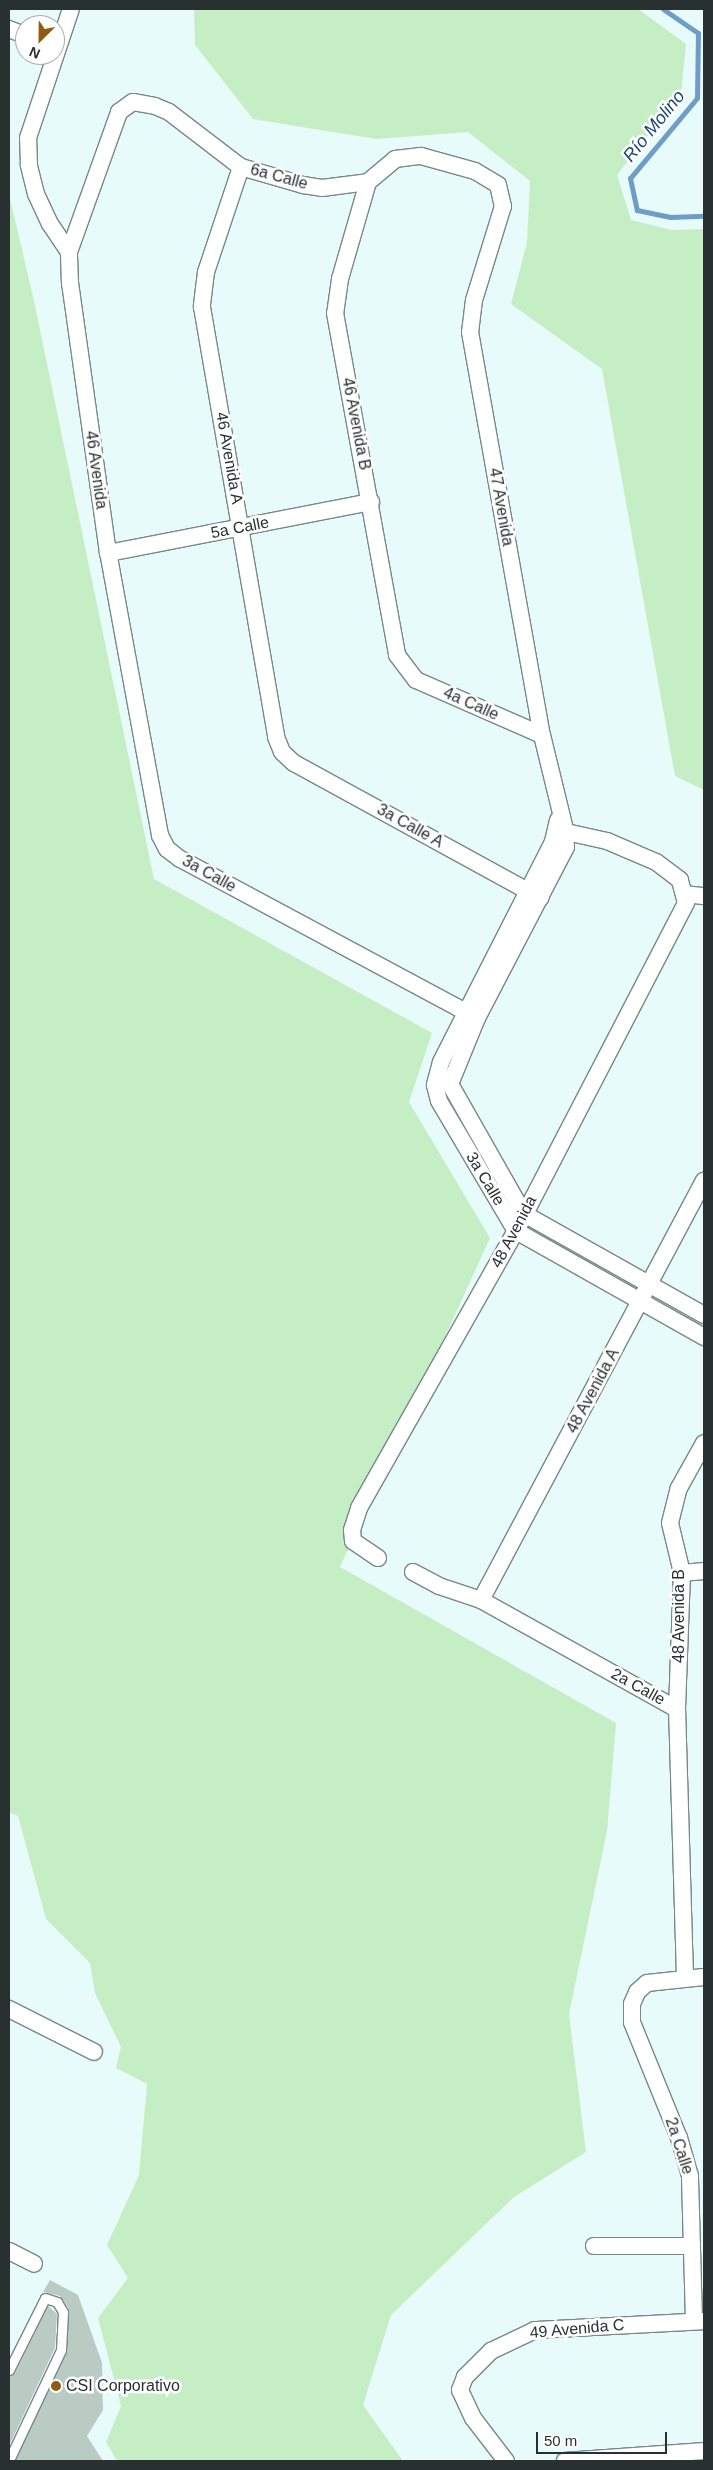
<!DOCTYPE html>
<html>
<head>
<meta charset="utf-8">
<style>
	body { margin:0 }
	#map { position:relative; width:713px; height:2470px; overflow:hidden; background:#e7fbfb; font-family:Helvetica,sans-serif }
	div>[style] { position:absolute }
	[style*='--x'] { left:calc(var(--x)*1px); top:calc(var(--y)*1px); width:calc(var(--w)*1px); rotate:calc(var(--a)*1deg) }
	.green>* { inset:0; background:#c6eec4 }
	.stream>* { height:5px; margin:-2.5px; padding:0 2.5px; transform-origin:2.5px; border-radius:2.5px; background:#709dc7 }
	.building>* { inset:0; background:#bacbc4 }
	.roads { filter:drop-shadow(1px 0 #768888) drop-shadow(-1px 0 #768888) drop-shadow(0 1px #768888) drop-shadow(0 -1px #768888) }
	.service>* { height:9px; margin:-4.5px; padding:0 4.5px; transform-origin:4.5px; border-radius:4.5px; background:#fff }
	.minor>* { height:16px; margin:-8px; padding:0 8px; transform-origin:8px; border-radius:8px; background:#fff }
	.dots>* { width:14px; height:14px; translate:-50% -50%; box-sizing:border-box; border:2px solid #fff; border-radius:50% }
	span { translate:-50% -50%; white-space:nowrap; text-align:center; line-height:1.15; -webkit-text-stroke:5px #fff; paint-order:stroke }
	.street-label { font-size:16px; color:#283030 }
	.poi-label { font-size:16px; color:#283030 }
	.left { translate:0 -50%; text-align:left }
	.water-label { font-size:18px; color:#164871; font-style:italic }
	.frame { position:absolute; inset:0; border:10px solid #283030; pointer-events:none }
	.north { position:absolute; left:15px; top:15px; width:50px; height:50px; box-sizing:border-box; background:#fff; border:1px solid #a9acac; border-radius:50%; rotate:203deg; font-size:14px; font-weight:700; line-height:20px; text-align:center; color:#283030 }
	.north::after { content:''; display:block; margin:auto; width:18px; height:22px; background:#925a13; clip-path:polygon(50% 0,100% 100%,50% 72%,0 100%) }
	.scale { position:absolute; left:536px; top:2432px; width:131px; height:22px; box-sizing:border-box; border:2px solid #283030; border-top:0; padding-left:6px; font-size:15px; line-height:18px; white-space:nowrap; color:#283030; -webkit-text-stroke:4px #fff; paint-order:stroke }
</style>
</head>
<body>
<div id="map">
	<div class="green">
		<div style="clip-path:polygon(194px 9px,638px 9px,686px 44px,681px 94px,617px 175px,631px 220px,672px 230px,704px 229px,704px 790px,675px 776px,602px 369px,511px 304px,527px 242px,530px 181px,468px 132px,376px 139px,253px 119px,195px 45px)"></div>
		<div style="clip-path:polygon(9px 194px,34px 301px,154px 879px,432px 1033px,409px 1102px,490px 1238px,340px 1567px,616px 1723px,607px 1831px,569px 2014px,586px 2152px,514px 2197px,391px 2315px,363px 2405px,403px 2461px,117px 2461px,106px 2442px,121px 2406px,98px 2318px,128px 2278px,107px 2245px,139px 2175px,147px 2084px,116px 2068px,121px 2047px,95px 1993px,90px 1963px,46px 1919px,18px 1816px,9px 1812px)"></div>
	</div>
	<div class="stream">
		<div style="--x:663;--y:9;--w:42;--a:34.4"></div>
		<div style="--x:698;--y:33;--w:65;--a:90.9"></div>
		<div style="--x:697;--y:98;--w:104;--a:129.9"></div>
		<div style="--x:630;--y:178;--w:33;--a:78"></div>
		<div style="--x:637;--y:210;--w:34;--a:12"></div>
		<div style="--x:670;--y:217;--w:34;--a:-2"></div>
	</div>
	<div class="building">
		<div style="clip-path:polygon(50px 2280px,78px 2295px,102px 2363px,103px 2410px,87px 2436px,103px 2461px,15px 2461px,67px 2351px,69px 2309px,60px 2296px,43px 2292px)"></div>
		<div style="clip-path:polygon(48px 2306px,57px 2314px,55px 2348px,9px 2446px,9px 2376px,15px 2373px)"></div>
	</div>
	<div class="roads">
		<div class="service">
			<div style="--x:9;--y:2370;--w:80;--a:-63.4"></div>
			<div style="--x:45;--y:2298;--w:13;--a:18"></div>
			<div style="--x:57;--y:2302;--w:12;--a:59"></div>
			<div style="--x:63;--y:2312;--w:38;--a:93"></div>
			<div style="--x:61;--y:2350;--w:122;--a:115.3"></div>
		</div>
		<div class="minor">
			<div style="--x:9;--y:29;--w:17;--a:21"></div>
			<div style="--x:241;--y:167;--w:111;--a:108.4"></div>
			<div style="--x:206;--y:272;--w:35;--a:97"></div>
			<div style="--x:202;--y:307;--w:436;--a:80.2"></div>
			<div style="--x:276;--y:737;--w:16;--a:68"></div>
			<div style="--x:282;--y:752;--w:16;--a:43"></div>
			<div style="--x:294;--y:763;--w:281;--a:28.7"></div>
			<div style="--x:368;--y:182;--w:101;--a:106.1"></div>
			<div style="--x:340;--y:279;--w:34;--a:98"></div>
			<div style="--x:335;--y:313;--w:348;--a:79.7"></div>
			<div style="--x:397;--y:655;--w:31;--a:53"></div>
			<div style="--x:416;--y:680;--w:137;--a:23.6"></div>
			<div style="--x:69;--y:252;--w:34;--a:-124"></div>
			<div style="--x:50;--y:224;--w:33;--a:-115"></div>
			<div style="--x:36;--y:194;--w:30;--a:-104"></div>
			<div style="--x:29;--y:165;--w:27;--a:-92"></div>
			<div style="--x:28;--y:138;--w:136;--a:-71.6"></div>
			<div style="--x:108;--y:553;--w:268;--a:-11"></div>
			<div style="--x:558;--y:820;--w:23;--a:103"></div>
			<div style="--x:553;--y:842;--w:247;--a:117"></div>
			<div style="--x:441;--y:1062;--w:24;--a:105"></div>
			<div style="--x:435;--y:1085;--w:16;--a:76"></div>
			<div style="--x:439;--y:1101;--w:151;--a:59.4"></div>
			<div style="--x:516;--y:1231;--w:216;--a:29.4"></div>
			<div style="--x:684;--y:894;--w:20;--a:6"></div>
			<div style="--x:477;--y:1018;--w:337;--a:-151.8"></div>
			<div style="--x:180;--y:859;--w:16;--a:-142"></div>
			<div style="--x:167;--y:849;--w:16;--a:-117"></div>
			<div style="--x:160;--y:835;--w:287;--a:-100.4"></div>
			<div style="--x:108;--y:553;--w:272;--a:-98"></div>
			<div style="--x:70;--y:284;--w:32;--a:-92"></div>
			<div style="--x:69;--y:252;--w:149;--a:-70.3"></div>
			<div style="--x:119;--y:112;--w:17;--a:-36"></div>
			<div style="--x:133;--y:102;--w:22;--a:10"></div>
			<div style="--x:155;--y:106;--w:15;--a:23"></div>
			<div style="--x:169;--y:112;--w:91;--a:37.4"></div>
			<div style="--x:241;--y:167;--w:65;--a:16.2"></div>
			<div style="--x:303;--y:185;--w:19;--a:9"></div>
			<div style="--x:322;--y:188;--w:46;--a:-7.4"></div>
			<div style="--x:368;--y:182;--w:35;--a:-40"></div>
			<div style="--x:395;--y:159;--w:26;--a:-7"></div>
			<div style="--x:421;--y:156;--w:56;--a:15.5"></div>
			<div style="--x:475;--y:171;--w:27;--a:31"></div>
			<div style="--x:498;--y:185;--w:22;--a:77"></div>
			<div style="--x:503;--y:206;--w:98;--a:107.1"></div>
			<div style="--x:474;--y:300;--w:32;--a:97"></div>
			<div style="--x:470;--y:332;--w:409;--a:79.9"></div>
			<div style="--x:542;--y:735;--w:97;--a:76.3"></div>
			<div style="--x:565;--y:829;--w:18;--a:87"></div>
			<div style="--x:566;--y:847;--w:193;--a:117.5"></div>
			<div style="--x:477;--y:1018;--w:71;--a:112.2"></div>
			<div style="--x:450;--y:1084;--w:150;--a:60.4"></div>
			<div style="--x:524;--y:1214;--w:206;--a:29.3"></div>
			<div style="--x:378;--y:1558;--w:30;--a:-146"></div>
			<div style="--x:353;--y:1541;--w:11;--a:-95"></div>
			<div style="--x:352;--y:1530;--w:23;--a:-72"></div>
			<div style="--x:359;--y:1508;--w:318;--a:-60.5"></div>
			<div style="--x:516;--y:1231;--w:369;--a:-62.6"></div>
			<div style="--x:686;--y:903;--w:24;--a:-105"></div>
			<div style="--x:680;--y:880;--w:30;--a:-143"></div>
			<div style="--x:656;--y:862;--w:53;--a:-156.8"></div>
			<div style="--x:607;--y:841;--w:51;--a:-167.6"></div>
			<div style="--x:413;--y:1572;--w:30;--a:28"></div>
			<div style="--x:439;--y:1586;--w:44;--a:18.4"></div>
			<div style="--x:481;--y:1600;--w:224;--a:29.1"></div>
			<div style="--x:682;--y:1573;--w:22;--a:-5"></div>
			<div style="--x:481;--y:1600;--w:475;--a:-62"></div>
			<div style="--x:685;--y:1977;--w:268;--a:-91.7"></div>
			<div style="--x:677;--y:1709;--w:136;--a:-87.9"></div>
			<div style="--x:682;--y:1573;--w:51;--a:-103.5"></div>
			<div style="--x:670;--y:1523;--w:36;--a:-76"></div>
			<div style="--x:679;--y:1488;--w:51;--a:-60.9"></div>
			<div style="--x:9;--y:2009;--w:95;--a:26.8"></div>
			<div style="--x:594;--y:2246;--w:98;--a:0"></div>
			<div style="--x:9;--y:2251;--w:28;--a:27"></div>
			<div style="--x:694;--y:2321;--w:145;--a:-91.6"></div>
			<div style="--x:690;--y:2176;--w:40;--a:-106"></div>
			<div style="--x:679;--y:2138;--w:125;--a:-112.1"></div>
			<div style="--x:632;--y:2022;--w:18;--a:-90"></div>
			<div style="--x:632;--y:2004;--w:13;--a:-67"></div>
			<div style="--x:637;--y:1992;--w:13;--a:-42"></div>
			<div style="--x:647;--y:1983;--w:57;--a:-6"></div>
			<div style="--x:506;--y:2461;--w:54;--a:-127.5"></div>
			<div style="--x:473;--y:2418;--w:31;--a:-115"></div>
			<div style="--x:460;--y:2390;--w:14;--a:-69"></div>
			<div style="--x:465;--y:2377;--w:37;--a:-45"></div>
			<div style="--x:491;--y:2351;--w:49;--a:-25.5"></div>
			<div style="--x:535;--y:2330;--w:169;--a:-3"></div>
			<div style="--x:565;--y:2461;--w:139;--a:-4.1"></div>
		</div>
	</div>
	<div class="dots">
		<div style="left:56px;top:2386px;background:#925a13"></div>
	</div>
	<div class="street-label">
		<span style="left:279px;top:177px;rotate:15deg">6a Calle</span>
		<span style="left:356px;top:424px;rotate:79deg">46 Avenida B</span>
		<span style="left:229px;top:458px;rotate:80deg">46 Avenida A</span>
		<span style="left:96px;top:470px;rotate:82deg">46 Avenida</span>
		<span style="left:501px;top:507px;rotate:80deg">47 Avenida</span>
		<span style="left:240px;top:528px;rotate:-11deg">5a Calle</span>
		<span style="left:471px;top:704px;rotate:24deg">4a Calle</span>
		<span style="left:410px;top:826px;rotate:29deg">3a Calle A</span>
		<span style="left:209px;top:874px;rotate:29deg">3a Calle</span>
		<span style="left:485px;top:1179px;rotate:59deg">3a Calle</span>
		<span style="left:514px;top:1232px;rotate:-62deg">48 Avenida</span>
		<span style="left:593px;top:1391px;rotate:-62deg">48 Avenida A</span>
		<span style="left:679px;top:1616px;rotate:-90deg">48 Avenida B</span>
		<span style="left:638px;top:1687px;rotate:29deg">2a Calle</span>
		<span style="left:679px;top:2146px;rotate:72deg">2a Calle</span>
		<span style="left:577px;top:2329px;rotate:-5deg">49 Avenida C</span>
	</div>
	<div class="poi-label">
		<span class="left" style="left:66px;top:2386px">CSI Corporativo</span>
	</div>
	<div class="water-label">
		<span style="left:654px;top:126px;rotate:-51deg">Río Molino</span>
	</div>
	<div class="frame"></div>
	<div class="north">N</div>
	<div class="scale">50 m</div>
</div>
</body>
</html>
